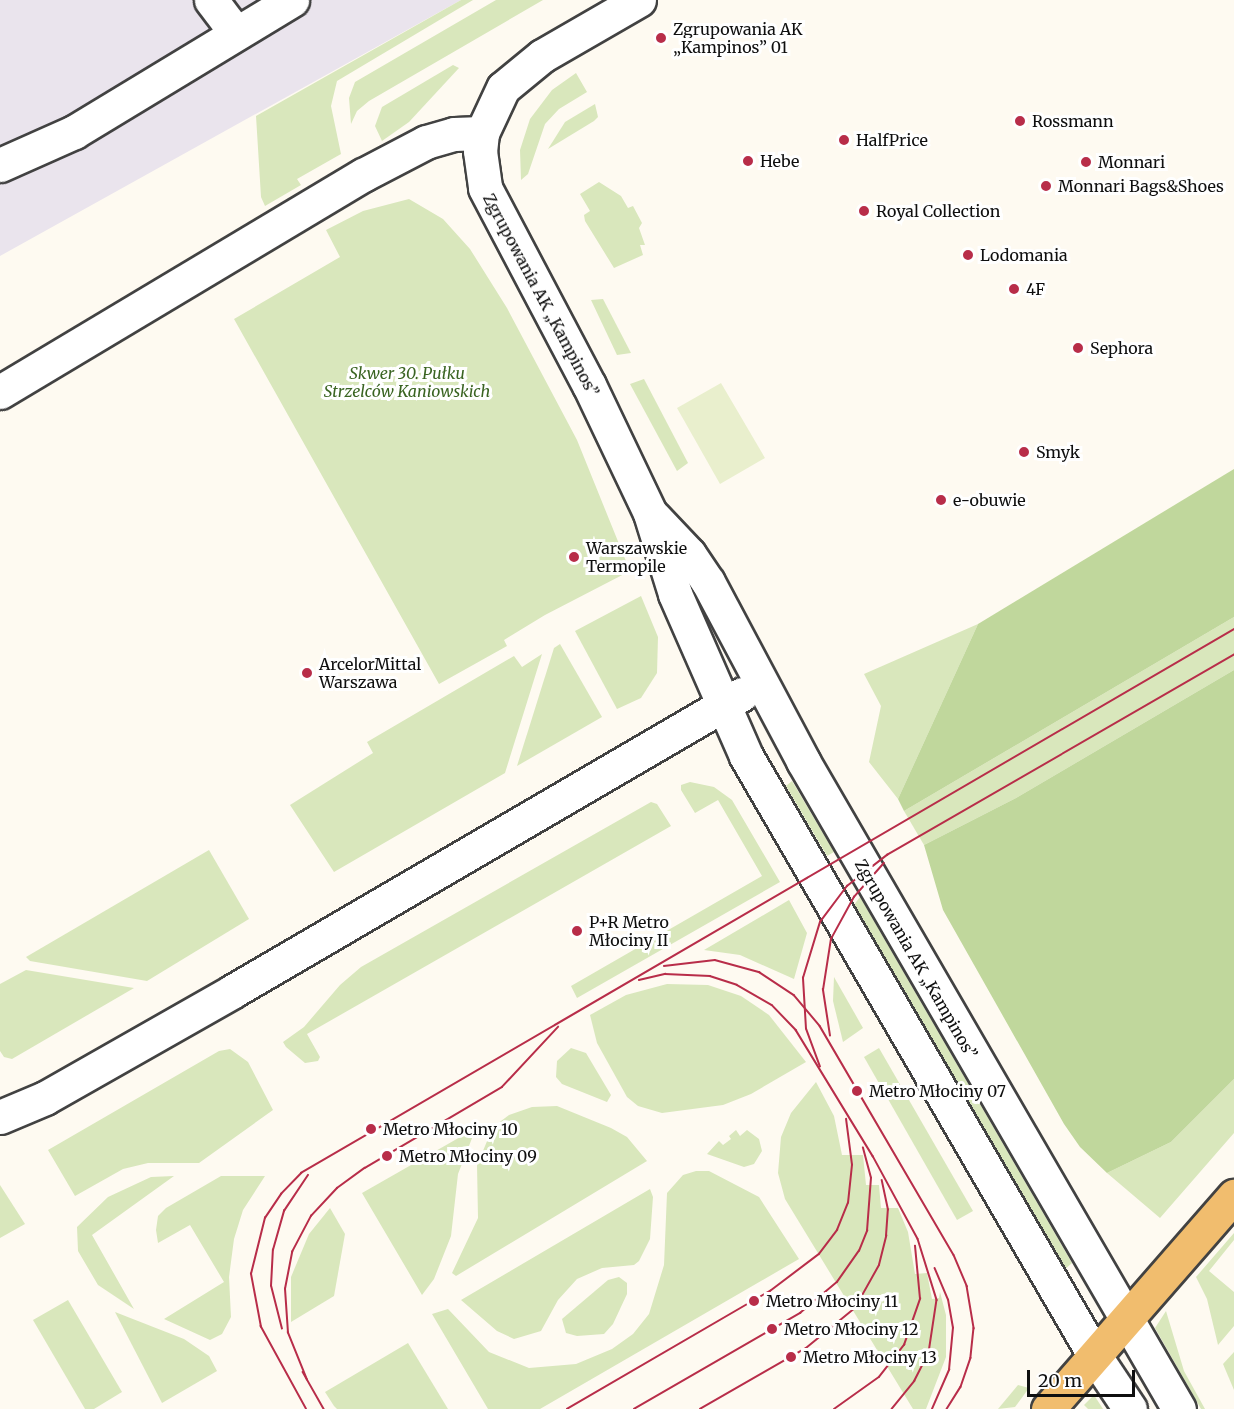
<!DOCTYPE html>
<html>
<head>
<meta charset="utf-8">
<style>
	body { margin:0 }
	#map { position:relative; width:1234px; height:1409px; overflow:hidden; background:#fefaf1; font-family:Merriweather,serif }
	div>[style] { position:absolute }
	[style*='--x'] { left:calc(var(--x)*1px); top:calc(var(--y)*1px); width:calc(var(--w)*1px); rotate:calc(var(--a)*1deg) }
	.industrial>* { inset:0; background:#eae4ed }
	.green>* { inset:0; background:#d9e7bc }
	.forest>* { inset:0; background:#c0d79c }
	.pitch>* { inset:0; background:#e9efcd }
	.roads { filter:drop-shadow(2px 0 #424242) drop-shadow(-2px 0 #424242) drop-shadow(0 2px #424242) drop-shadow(0 -2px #424242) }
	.minor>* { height:33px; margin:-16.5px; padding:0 16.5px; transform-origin:16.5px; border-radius:16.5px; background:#fff }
	.major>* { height:33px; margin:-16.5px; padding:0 16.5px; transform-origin:16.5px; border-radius:16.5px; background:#f1bd6e }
	.tram>* { height:1.5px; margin:-0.75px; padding:0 0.75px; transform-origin:0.75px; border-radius:0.75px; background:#b82d49 }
	.dots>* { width:16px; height:16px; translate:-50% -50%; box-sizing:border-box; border:3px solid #fff; border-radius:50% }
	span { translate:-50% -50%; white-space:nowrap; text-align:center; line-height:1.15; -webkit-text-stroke:6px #fff; paint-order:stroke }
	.poi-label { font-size:16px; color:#0f0f0f }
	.left { translate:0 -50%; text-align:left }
	.street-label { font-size:16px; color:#0f0f0f }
	.park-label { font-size:16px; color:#3a6422; font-style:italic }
	.scale { position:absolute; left:1027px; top:1370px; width:108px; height:27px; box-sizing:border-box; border:3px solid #0f0f0f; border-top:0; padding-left:8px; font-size:18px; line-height:21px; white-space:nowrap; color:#0f0f0f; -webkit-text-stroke:4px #fff; paint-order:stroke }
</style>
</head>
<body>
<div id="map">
	<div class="industrial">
		<div style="clip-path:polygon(0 0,461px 0,0 256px)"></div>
	</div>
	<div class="green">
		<div style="clip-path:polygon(461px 0,473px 0,337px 81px,331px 106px,341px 154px,297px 179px,301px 185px,265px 206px,261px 197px,256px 116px)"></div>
		<div style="clip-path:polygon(496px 0,543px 0,369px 101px,357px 111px,351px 124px,349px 98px,355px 82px)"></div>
		<div style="clip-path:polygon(453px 65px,459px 68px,409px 122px,382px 141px,375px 126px,382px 107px)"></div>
		<div style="clip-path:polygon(576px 73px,587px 92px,559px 109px,545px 124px,528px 174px,521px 180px,520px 150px,530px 119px,552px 90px)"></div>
		<div style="clip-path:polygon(595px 104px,598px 117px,594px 121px,548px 149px,565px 122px)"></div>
		<div style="clip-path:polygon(599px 182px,621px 196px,628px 208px,633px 206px,642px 223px,639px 228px,645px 245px,640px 245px,643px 255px,614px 268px,585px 221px,584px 215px,590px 211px,580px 194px)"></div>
		<div style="clip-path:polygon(409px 199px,443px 219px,470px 249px,507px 308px,577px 440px,630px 571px,545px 615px,504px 640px,507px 646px,439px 684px,234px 319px,340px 257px,326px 230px,363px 211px)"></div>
		<div style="clip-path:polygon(603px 299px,631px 353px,617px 355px,591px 300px)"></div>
		<div style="clip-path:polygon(644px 379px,688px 463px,677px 471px,630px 384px)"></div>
		<div style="clip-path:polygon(641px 596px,658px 637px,657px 673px,641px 698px,617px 709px,575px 631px)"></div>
		<div style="clip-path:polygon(1234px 617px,1234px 670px,1016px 798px,924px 845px,904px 811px)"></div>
		<div style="clip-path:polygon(978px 624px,898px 799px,869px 762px,881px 706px,864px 674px)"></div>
		<div style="clip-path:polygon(560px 644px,602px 717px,517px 766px,554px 648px)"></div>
		<div style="clip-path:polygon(542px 654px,505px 773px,334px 872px,290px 805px,373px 753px,367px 742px,514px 656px,522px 667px)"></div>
		<div style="clip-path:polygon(792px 781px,834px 852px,827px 856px,786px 786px)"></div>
		<div style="clip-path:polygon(690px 782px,714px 787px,732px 800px,780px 882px,577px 998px,571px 986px,762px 876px,718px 800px,695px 813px,681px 790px,681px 785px)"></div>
		<div style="clip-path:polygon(651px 802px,657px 804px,671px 826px,307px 1034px,320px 1057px,318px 1061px,305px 1063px,286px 1047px,283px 1042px,304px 1027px,340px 985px,361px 967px)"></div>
		<div style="clip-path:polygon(209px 850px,249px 919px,147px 981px,30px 961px,26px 957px)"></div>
		<div style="clip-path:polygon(860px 897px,1072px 1263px,1064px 1270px,853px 906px)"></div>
		<div style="clip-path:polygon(789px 900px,807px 933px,794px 979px,740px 955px,704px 950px)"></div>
		<div style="clip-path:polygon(26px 970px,134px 988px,12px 1059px,4px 1057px,0 1051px,0 984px)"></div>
		<div style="clip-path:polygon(834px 977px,863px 1028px,843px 1042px,833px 1001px)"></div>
		<div style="clip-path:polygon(667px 984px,708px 985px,741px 996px,769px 1015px,806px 1062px,751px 1094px,723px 1105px,662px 1113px,638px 1106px,627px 1097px,597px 1043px,590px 1015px,626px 995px)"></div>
		<div style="clip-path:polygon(571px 1048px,586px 1053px,611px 1095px,607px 1102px,562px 1084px,556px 1077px,557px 1061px)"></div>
		<div style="clip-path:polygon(879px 1048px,973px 1211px,957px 1220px,864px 1057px)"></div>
		<div style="clip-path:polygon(230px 1049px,248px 1062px,273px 1110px,199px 1163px,148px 1163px,123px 1169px,75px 1196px,48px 1150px,219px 1051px)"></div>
		<div style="clip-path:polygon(1234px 1079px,1234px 1133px,1160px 1218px,1107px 1173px,1171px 1142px)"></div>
		<div style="clip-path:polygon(816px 1082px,834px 1116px,842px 1155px,863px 1155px,866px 1185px,879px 1185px,881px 1208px,898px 1208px,908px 1232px,915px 1274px,927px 1273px,932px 1299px,939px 1298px,940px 1292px,946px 1315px,946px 1357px,926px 1409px,913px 1409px,785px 1199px,778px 1173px,781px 1137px,791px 1113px)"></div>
		<div style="clip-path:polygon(557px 1106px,611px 1128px,627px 1137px,647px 1161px,456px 1276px,452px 1273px,478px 1218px,477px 1165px,493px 1127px,509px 1115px,532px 1107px)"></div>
		<div style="clip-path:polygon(476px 1128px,458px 1174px,451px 1236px,434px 1279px,422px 1295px,362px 1193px)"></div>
		<div style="clip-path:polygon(736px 1130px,740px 1136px,747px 1130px,759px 1139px,762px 1151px,754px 1164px,744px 1167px,707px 1154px,719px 1141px,723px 1145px,731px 1139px,729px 1136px)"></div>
		<div style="clip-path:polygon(696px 1171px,709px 1171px,759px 1197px,799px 1259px,540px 1409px,488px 1409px,432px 1314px,448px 1309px,489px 1352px,529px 1368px,576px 1364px,612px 1349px,633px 1334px,649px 1314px,664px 1265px,667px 1193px,683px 1175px)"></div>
		<div style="clip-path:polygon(174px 1176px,92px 1235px,134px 1309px,98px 1285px,78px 1251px,77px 1227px,108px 1197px,151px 1177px)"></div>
		<div style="clip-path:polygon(221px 1176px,265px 1176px,243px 1210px,234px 1239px,229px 1277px,231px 1317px,222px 1334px,210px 1340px,164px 1319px,224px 1282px,190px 1225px,158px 1243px,156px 1230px,158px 1216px,166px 1208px)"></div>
		<div style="clip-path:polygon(0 1185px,25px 1224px,0 1238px)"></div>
		<div style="clip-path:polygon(650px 1189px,653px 1197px,650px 1239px,639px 1261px,634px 1265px,602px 1268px,577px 1279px,558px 1300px,541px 1331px,514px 1339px,497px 1331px,461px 1300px)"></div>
		<div style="clip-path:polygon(330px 1208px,345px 1234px,334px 1296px,291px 1322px,291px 1277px,309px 1234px)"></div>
		<div style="clip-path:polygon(1234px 1233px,1234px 1240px,1209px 1271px,1234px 1292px,1234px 1326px,1218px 1345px,1207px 1299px,1196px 1277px)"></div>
		<div style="clip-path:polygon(619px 1277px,627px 1283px,627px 1294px,613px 1324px,604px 1334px,577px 1336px,566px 1333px,562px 1319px,608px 1280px)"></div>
		<div style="clip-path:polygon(68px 1300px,122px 1392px,94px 1409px,85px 1409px,33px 1320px)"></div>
		<div style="clip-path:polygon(1166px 1311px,1184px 1371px,1205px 1409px,1201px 1409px,1155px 1328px)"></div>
		<div style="clip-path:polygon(115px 1312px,184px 1339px,209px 1356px,217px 1371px,162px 1403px)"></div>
		<div style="clip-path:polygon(408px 1343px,448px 1409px,337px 1409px,334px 1406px,325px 1392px)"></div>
		<div style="clip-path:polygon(1234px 1352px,1234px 1390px,1223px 1364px)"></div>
		<div style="clip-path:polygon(1018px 1385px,1029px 1388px,1015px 1407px,998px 1409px)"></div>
		<div style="clip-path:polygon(1094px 1395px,1103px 1409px,1088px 1409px,1084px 1405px)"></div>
	</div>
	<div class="forest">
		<div style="clip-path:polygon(1234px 469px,1234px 617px,904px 811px,898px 799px,978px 624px)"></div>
		<div style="clip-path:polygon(1234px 670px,1234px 1079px,1171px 1142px,1107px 1173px,1080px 1147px,1064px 1124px,943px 910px,924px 845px,1016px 798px)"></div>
	</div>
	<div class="pitch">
		<div style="clip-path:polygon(721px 383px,765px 458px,720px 484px,677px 408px)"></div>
	</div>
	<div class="roads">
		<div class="minor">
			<div style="--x:211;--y:0;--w:41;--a:52.9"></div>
			<div style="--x:639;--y:0;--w:112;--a:150"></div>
			<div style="--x:542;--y:56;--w:50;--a:140.6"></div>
			<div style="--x:503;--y:88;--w:50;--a:115"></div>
			<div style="--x:482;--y:133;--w:18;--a:96"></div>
			<div style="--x:480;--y:151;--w:37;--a:82"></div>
			<div style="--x:485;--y:188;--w:223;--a:62.2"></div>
			<div style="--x:589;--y:385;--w:142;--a:64.5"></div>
			<div style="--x:650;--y:513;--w:85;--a:72.8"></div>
			<div style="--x:675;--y:594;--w:177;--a:66.3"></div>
			<div style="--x:746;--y:756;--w:696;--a:59.83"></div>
			<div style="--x:1096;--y:1358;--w:61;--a:56.3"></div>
			<div style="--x:0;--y:165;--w:81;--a:-24"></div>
			<div style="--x:74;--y:132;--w:255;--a:-31.2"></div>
			<div style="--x:0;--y:392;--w:423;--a:-30.9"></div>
			<div style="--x:363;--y:175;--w:71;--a:-27.6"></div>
			<div style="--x:426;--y:142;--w:29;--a:-16"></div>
			<div style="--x:454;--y:134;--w:28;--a:-2"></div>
			<div style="--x:654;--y:517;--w:51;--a:46.6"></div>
			<div style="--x:689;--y:554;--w:34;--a:56"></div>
			<div style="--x:708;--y:582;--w:203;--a:62"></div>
			<div style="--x:803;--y:761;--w:749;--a:59.88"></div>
			<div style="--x:0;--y:1117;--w:49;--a:-22.9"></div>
			<div style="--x:45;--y:1098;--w:216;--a:-29.6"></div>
			<div style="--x:233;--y:991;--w:589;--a:-30.26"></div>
		</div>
		<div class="major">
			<div style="--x:1048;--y:1409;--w:283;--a:-48.9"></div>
		</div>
	</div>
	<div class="tram">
		<div style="--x:664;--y:966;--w:51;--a:-6.7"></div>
		<div style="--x:715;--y:960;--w:46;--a:15.3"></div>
		<div style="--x:759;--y:972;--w:42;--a:33.3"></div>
		<div style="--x:794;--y:995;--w:40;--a:50"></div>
		<div style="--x:820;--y:1026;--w:265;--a:59.7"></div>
		<div style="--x:954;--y:1255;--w:34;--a:67"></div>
		<div style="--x:967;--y:1286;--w:43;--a:80.5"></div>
		<div style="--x:974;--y:1328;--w:30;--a:96"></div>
		<div style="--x:971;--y:1358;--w:31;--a:109"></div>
		<div style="--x:961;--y:1387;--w:26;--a:122"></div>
		<div style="--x:639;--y:980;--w:27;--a:-13"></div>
		<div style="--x:665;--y:974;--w:45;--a:2.5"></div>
		<div style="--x:710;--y:976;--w:28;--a:18"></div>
		<div style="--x:737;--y:985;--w:40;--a:29.7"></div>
		<div style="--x:772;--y:1005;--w:35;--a:46"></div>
		<div style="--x:796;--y:1030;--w:148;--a:58.6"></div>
		<div style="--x:873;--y:1156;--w:94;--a:61.5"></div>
		<div style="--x:918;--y:1239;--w:64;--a:72.7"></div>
		<div style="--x:937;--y:1300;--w:54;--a:98.6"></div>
		<div style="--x:929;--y:1353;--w:31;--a:117"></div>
		<div style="--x:915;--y:1381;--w:36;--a:129"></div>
		<div style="--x:830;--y:1036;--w:47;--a:-98.7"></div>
		<div style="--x:823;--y:990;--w:52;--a:-81.1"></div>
		<div style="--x:831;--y:939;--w:48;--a:-61.3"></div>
		<div style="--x:854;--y:897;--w:45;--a:-48.6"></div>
		<div style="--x:820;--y:1067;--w:40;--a:-110.2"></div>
		<div style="--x:806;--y:1029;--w:51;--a:-93.4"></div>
		<div style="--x:803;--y:978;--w:59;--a:-73.1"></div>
		<div style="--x:820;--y:922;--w:45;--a:-53.1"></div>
		<div style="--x:847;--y:886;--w:51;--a:-37.8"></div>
		<div style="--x:887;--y:855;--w:401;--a:-30"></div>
		<div style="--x:282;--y:1329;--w:44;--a:-104.3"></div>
		<div style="--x:271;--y:1286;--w:36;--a:-87"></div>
		<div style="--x:273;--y:1250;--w:41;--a:-74.2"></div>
		<div style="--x:284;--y:1211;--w:43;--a:-56.3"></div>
		<div style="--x:303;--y:1372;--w:43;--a:60.4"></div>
		<div style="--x:307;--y:1380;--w:51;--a:-112"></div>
		<div style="--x:288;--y:1333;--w:44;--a:-93.9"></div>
		<div style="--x:285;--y:1289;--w:38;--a:-79"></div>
		<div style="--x:292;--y:1252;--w:41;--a:-62.2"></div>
		<div style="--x:311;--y:1216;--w:38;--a:-47"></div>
		<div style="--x:337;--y:1188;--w:34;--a:-36"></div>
		<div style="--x:365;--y:1168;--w:159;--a:-30.6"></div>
		<div style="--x:502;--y:1087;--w:82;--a:-47"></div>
		<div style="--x:306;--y:1409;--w:94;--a:-118.8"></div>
		<div style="--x:261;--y:1327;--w:54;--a:-100.7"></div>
		<div style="--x:251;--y:1274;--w:58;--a:-76"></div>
		<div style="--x:265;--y:1218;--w:29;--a:-56"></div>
		<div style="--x:281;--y:1194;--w:29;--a:-46"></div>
		<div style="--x:301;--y:1173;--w:1080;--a:-30.24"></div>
		<div style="--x:567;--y:1409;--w:235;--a:-30.2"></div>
		<div style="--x:770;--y:1291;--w:61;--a:-37.1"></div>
		<div style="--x:819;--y:1254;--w:30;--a:-53"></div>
		<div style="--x:837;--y:1230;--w:29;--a:-68"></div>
		<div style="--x:848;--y:1203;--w:38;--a:-84"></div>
		<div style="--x:852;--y:1165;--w:46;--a:-97.4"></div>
		<div style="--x:634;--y:1409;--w:192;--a:-30"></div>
		<div style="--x:800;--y:1313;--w:48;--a:-40"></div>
		<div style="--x:837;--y:1282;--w:38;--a:-55"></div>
		<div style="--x:859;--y:1251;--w:22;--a:-68"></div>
		<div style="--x:867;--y:1231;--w:53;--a:-85.7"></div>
		<div style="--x:871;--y:1178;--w:31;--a:-105"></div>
		<div style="--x:700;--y:1409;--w:122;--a:-29.9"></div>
		<div style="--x:806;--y:1348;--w:63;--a:-39.2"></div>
		<div style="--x:855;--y:1308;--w:49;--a:-60.8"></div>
		<div style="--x:879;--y:1265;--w:30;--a:-76"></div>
		<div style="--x:886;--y:1236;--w:26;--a:-86"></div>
		<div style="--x:888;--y:1210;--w:30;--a:-102"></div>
		<div style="--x:834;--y:1409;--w:55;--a:-35.4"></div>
		<div style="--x:879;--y:1377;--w:41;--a:-52"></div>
		<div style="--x:904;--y:1345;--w:49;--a:-70.8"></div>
		<div style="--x:920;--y:1299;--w:53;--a:-95.4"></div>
		<div style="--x:932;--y:1409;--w:43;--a:-66.4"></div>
		<div style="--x:949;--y:1370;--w:42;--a:-84.6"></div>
		<div style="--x:953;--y:1328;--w:28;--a:-100"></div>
		<div style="--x:948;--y:1300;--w:34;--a:-113"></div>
	</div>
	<div class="dots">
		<div style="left:661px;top:38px;background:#b82d49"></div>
		<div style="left:1020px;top:121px;background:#b82d49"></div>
		<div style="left:844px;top:140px;background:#b82d49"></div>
		<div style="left:748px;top:161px;background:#b82d49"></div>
		<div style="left:1086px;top:162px;background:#b82d49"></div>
		<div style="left:1046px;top:186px;background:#b82d49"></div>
		<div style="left:864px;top:211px;background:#b82d49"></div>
		<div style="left:968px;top:255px;background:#b82d49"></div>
		<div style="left:1014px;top:289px;background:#b82d49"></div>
		<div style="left:1078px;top:348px;background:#b82d49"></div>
		<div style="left:1024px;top:452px;background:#b82d49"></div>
		<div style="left:941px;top:500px;background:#b82d49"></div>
		<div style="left:574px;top:557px;background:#b82d49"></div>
		<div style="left:307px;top:673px;background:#b82d49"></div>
		<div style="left:577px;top:931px;background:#b82d49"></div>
		<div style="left:857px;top:1091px;background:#b82d49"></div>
		<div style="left:371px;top:1129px;background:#b82d49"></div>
		<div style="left:387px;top:1156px;background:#b82d49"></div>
		<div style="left:754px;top:1301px;background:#b82d49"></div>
		<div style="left:772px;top:1329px;background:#b82d49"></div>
		<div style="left:791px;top:1357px;background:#b82d49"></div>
	</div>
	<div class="poi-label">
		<span class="left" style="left:673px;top:38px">Zgrupowania AK<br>„Kampinos” 01</span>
		<span class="left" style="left:1032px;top:121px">Rossmann</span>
		<span class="left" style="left:856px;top:140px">HalfPrice</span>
		<span class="left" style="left:760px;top:161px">Hebe</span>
		<span class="left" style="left:1098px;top:162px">Monnari</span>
		<span class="left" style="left:1058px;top:186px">Monnari Bags&amp;Shoes</span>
		<span class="left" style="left:876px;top:211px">Royal Collection</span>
		<span class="left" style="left:980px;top:255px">Lodomania</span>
		<span class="left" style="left:1026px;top:289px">4F</span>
		<span class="left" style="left:1090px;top:348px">Sephora</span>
		<span class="left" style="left:1036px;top:452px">Smyk</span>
		<span class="left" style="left:953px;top:500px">e-obuwie</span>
		<span class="left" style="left:586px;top:557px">Warszawskie<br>Termopile</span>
		<span class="left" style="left:319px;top:673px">ArcelorMittal<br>Warszawa</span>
		<span class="left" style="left:589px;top:931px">P+R Metro<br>Młociny II</span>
		<span class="left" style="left:869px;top:1091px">Metro Młociny 07</span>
		<span class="left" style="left:383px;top:1129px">Metro Młociny 10</span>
		<span class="left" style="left:399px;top:1156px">Metro Młociny 09</span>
		<span class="left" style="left:766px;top:1301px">Metro Młociny 11</span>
		<span class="left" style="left:784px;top:1329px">Metro Młociny 12</span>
		<span class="left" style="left:803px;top:1357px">Metro Młociny 13</span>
	</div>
	<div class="street-label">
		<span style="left:541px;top:295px;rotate:62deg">Zgrupowania AK „Kampinos”</span>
		<span style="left:916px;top:959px;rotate:60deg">Zgrupowania AK „Kampinos”</span>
	</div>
	<div class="park-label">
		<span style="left:407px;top:382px">Skwer 30. Pułku<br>Strzelców Kaniowskich</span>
	</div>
	<div class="scale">20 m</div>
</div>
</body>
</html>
